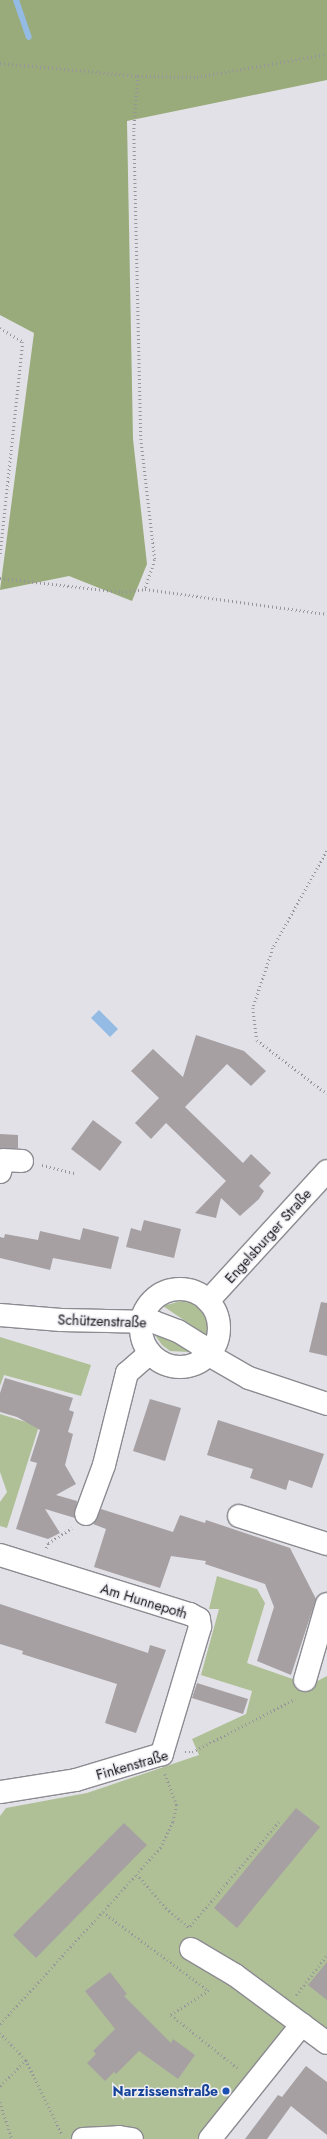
<!DOCTYPE html>
<html>
<head>
<meta charset="utf-8">
<style>
	body { margin:0 }
	#map { position:relative; width:327px; height:2139px; overflow:hidden; background:#e1e1e7; font-family:Jost,sans-serif }
	div>[style] { position:absolute }
	[style*='--x'] { left:calc(var(--x)*1px); top:calc(var(--y)*1px); width:calc(var(--w)*1px); rotate:calc(var(--a)*1deg) }
	.green>* { inset:0; background:#b0c096 }
	.forest>* { inset:0; background:#99ab7a }
	.water>* { inset:0; background:#94bbe4 }
	.stream>* { height:6px; margin:-3px; padding:0 3px; transform-origin:3px; border-radius:3px; background:#94bbe4 }
	.building>* { inset:0; background:#a6a0a3 }
	.path>* { height:2.5px; margin-top:-1.25px; transform-origin:0; background:repeating-linear-gradient(90deg,#95959a 0 1px,transparent 0 4px) }
	.roads { filter:drop-shadow(1px 0 #8b8b91) drop-shadow(-1px 0 #8b8b91) drop-shadow(0 1px #8b8b91) drop-shadow(0 -1px #8b8b91) }
	.minor>* { height:22px; margin:-11px; padding:0 11px; transform-origin:11px; border-radius:11px; background:#fff }
	.minor>.ring { margin:-11px; padding:0; box-sizing:content-box; background:none; border:22px solid #fff; border-radius:50% }
	.dots>* { width:11px; height:11px; translate:-50% -50%; box-sizing:border-box; border:2px solid #eeeef4; border-radius:50% }
	span { translate:-50% -50%; white-space:nowrap; text-align:center; line-height:1.15; -webkit-text-stroke:3px #eeeef4; paint-order:stroke }
	.street-label { font-size:14px; color:#151517 }
	.transit-label { font-size:14px; color:#164399; font-weight:700 }
	.right { translate:-100% -50%; text-align:right }
</style>
</head>
<body>
<div id="map">
	<div class="green">
		<div style="clip-path:polygon(181px 1301px,191px 1303px,200px 1309px,206px 1318px,208px 1328px,206px 1335px,163px 1306px)"></div>
		<div style="clip-path:polygon(155px 1335px,198px 1347px,189px 1352px,170px 1351px,162px 1345px)"></div>
		<div style="clip-path:polygon(0 1337px,91px 1365px,81px 1396px,4px 1375px,0 1386px)"></div>
		<div style="clip-path:polygon(0 1414px,39px 1426px,7px 1528px,0 1526px,0 1502px,7px 1492px,0 1472px)"></div>
		<div style="clip-path:polygon(217px 1576px,257px 1589px,265px 1603px,247px 1663px,310px 1685px,327px 1676px,327px 2038px,301px 2019px,204px 2139px,0 2139px,0 1816px,6px 1808px,87px 1793px,199px 1755px,192px 1739px,246px 1714px,252px 1691px,201px 1675px,219px 1609px,209px 1609px)"></div>
	</div>
	<div class="forest">
		<div style="clip-path:polygon(0 0,327px 0,327px 80px,127px 121px,133px 439px,147px 564px,132px 601px,69px 576px,0 590px,34px 333px,0 315px)"></div>
	</div>
	<div class="water">
		<div style="clip-path:polygon(99px 1010px,118px 1029px,110px 1037px,91px 1018px)"></div>
	</div>
	<div class="stream">
		<div style="--x:16;--y:0;--w:39;--a:71"></div>
	</div>
	<div class="building">
		<div style="clip-path:polygon(196px 1035px,244px 1051px,266px 1071px,251px 1086px,227px 1064px,185px 1107px,243px 1163px,251px 1154px,271px 1173px,259px 1186px,264px 1191px,259px 1199px,240px 1216px,221px 1198px,216px 1218px,195px 1213px,226px 1181px,166px 1123px,151px 1139px,135px 1123px,159px 1098px,131px 1071px,153px 1049px,183px 1077px)"></div>
		<div style="clip-path:polygon(93px 1120px,122px 1142px,100px 1171px,71px 1149px)"></div>
		<div style="clip-path:polygon(0 1134px,18px 1135px,18px 1148px,0 1148px)"></div>
		<div style="clip-path:polygon(144px 1220px,181px 1229px,174px 1258px,126px 1247px,131px 1228px,141px 1231px)"></div>
		<div style="clip-path:polygon(83px 1228px,119px 1237px,111px 1269px,53px 1258px,50px 1270px,0 1258px,0 1237px,4px 1238px,5px 1234px,38px 1240px,40px 1231px,80px 1240px)"></div>
		<div style="clip-path:polygon(321px 1302px,327px 1303px,327px 1356px,309px 1352px)"></div>
		<div style="clip-path:polygon(5px 1378px,73px 1398px,69px 1410px,74px 1412px,68px 1432px,73px 1434px,65px 1465px,76px 1484px,56px 1495px,77px 1501px,75px 1518px,45px 1509px,60px 1533px,48px 1539px,16px 1529px,37px 1463px,30px 1461px,40px 1430px,17px 1417px,0 1412px,0 1393px)"></div>
		<div style="clip-path:polygon(150px 1399px,181px 1408px,165px 1461px,133px 1451px)"></div>
		<div style="clip-path:polygon(218px 1420px,324px 1454px,312px 1488px,289px 1480px,286px 1490px,250px 1478px,253px 1469px,207px 1455px)"></div>
		<div style="clip-path:polygon(101px 1509px,173px 1532px,180px 1515px,205px 1523px,206px 1520px,290px 1548px,316px 1599px,291px 1675px,257px 1661px,274px 1607px,265px 1584px,205px 1564px,206px 1561px,171px 1556px,160px 1588px,94px 1567px,106px 1529px,93px 1524px)"></div>
		<div style="clip-path:polygon(0 1604px,148px 1653px,150px 1645px,166px 1650px,136px 1733px,105px 1723px,117px 1684px,22px 1654px,23px 1651px,0 1644px)"></div>
		<div style="clip-path:polygon(197px 1683px,248px 1699px,243px 1714px,192px 1698px)"></div>
		<div style="clip-path:polygon(296px 1808px,320px 1827px,237px 1928px,214px 1908px)"></div>
		<div style="clip-path:polygon(124px 1823px,147px 1845px,36px 1958px,13px 1935px)"></div>
		<div style="clip-path:polygon(327px 1962px,327px 2000px,308px 1985px)"></div>
		<div style="clip-path:polygon(110px 1972px,127px 1994px,124px 1996px,171px 2043px,173px 2039px,195px 2055px,178px 2079px,139px 2051px,116px 2074px,114px 2072px,105px 2081px,87px 2063px,96px 2054px,93px 2051px,115px 2029px,85px 1991px)"></div>
		<div style="clip-path:polygon(306px 2066px,327px 2082px,327px 2135px,291px 2106px,267px 2139px,245px 2139px,278px 2095px,282px 2097px)"></div>
	</div>
	<div class="path">
		<div style="--x:0;--y:63;--w:139;--a:5.4"></div>
		<div style="--x:138;--y:76;--w:59;--a:1"></div>
		<div style="--x:197;--y:77;--w:132;--a:-10"></div>
		<div style="--x:138;--y:76;--w:55;--a:94.2"></div>
		<div style="--x:134;--y:131;--w:308;--a:88.7"></div>
		<div style="--x:141;--y:439;--w:122;--a:83.4"></div>
		<div style="--x:155;--y:560;--w:31;--a:109"></div>
		<div style="--x:0;--y:328;--w:27;--a:31"></div>
		<div style="--x:23;--y:342;--w:216;--a:96.1"></div>
		<div style="--x:0;--y:578;--w:123;--a:6.5"></div>
		<div style="--x:122;--y:592;--w:23;--a:-7"></div>
		<div style="--x:145;--y:589;--w:184;--a:7.8"></div>
		<div style="--x:327;--y:851;--w:111;--a:119.1"></div>
		<div style="--x:273;--y:948;--w:63;--a:108.4"></div>
		<div style="--x:253;--y:1008;--w:32;--a:83"></div>
		<div style="--x:257;--y:1040;--w:88;--a:37.6"></div>
		<div style="--x:42;--y:1165;--w:34;--a:14"></div>
		<div style="--x:46;--y:1548;--w:5;--a:-68"></div>
		<div style="--x:48;--y:1543;--w:28;--a:-32"></div>
		<div style="--x:185;--y:1752;--w:7;--a:0"></div>
		<div style="--x:192;--y:1752;--w:116;--a:-27.2"></div>
		<div style="--x:165;--y:1774;--w:33;--a:69"></div>
		<div style="--x:177;--y:1805;--w:17;--a:103"></div>
		<div style="--x:173;--y:1822;--w:29;--a:115"></div>
		<div style="--x:161;--y:1848;--w:35;--a:133"></div>
		<div style="--x:137;--y:1874;--w:45;--a:49.5"></div>
		<div style="--x:166;--y:1908;--w:31;--a:40"></div>
		<div style="--x:103;--y:1912;--w:132;--a:36.7"></div>
		<div style="--x:209;--y:1991;--w:45;--a:147.7"></div>
		<div style="--x:171;--y:2015;--w:87;--a:38.5"></div>
		<div style="--x:190;--y:1926;--w:140;--a:-49.6"></div>
		<div style="--x:296;--y:1995;--w:51;--a:-52.2"></div>
		<div style="--x:0;--y:2024;--w:203;--a:-47.6"></div>
		<div style="--x:0;--y:2033;--w:37;--a:46"></div>
		<div style="--x:26;--y:2060;--w:82;--a:64.1"></div>
		<div style="--x:0;--y:2086;--w:37;--a:-45"></div>
		<div style="--x:0;--y:2102;--w:39;--a:72"></div>
	</div>
	<div class="roads">
		<div class="minor">
			<div style="--x:0;--y:1172;--w:12;--a:-76"></div>
			<div style="--x:3;--y:1160;--w:19;--a:3"></div>
			<div class="ring" style="left:141px;top:1289px;width:56px;height:56px"></div>
			<div style="--x:208;--y:1301;--w:176;--a:-47.5"></div>
			<div style="--x:0;--y:1315;--w:61;--a:4.7"></div>
			<div style="--x:61;--y:1320;--w:93;--a:1.2"></div>
			<div style="--x:154;--y:1322;--w:26;--a:21"></div>
			<div style="--x:178;--y:1331;--w:26;--a:32"></div>
			<div style="--x:200;--y:1345;--w:13;--a:48"></div>
			<div style="--x:209;--y:1355;--w:46;--a:29.9"></div>
			<div style="--x:249;--y:1378;--w:82;--a:18.4"></div>
			<div style="--x:86;--y:1514;--w:52;--a:-69.8"></div>
			<div style="--x:104;--y:1465;--w:95;--a:-76"></div>
			<div style="--x:127;--y:1373;--w:30;--a:-41"></div>
			<div style="--x:239;--y:1516;--w:92;--a:17.7"></div>
			<div style="--x:0;--y:1555;--w:199;--a:17.3"></div>
			<div style="--x:190;--y:1614;--w:10;--a:29"></div>
			<div style="--x:199;--y:1619;--w:8;--a:83"></div>
			<div style="--x:200;--y:1627;--w:133;--a:106.7"></div>
			<div style="--x:162;--y:1754;--w:90;--a:163.2"></div>
			<div style="--x:76;--y:1780;--w:77;--a:171"></div>
			<div style="--x:305;--y:1680;--w:79;--a:-73.9"></div>
			<div style="--x:191;--y:1949;--w:51;--a:30.6"></div>
			<div style="--x:235;--y:1975;--w:114;--a:36.5"></div>
			<div style="--x:83;--y:2139;--w:36;--a:-3"></div>
			<div style="--x:119;--y:2137;--w:13;--a:9"></div>
			<div style="--x:210;--y:2139;--w:147;--a:-51.3"></div>
		</div>
	</div>
	<div class="dots">
		<div style="left:226px;top:2091px;background:#1a4fb4"></div>
	</div>
	<div class="street-label">
		<span style="left:268px;top:1236px;rotate:-48deg">Engelsburger Straße</span>
		<span style="left:102px;top:1321px;rotate:2deg">Schützenstraße</span>
		<span style="left:144px;top:1601px;rotate:17deg">Am Hunnepoth</span>
		<span style="left:132px;top:1765px;rotate:-16deg">Finkenstraße</span>
	</div>
	<div class="transit-label">
		<span class="right" style="left:218px;top:2091px">Narzissenstraße</span>
	</div>
</div>
</body>
</html>
